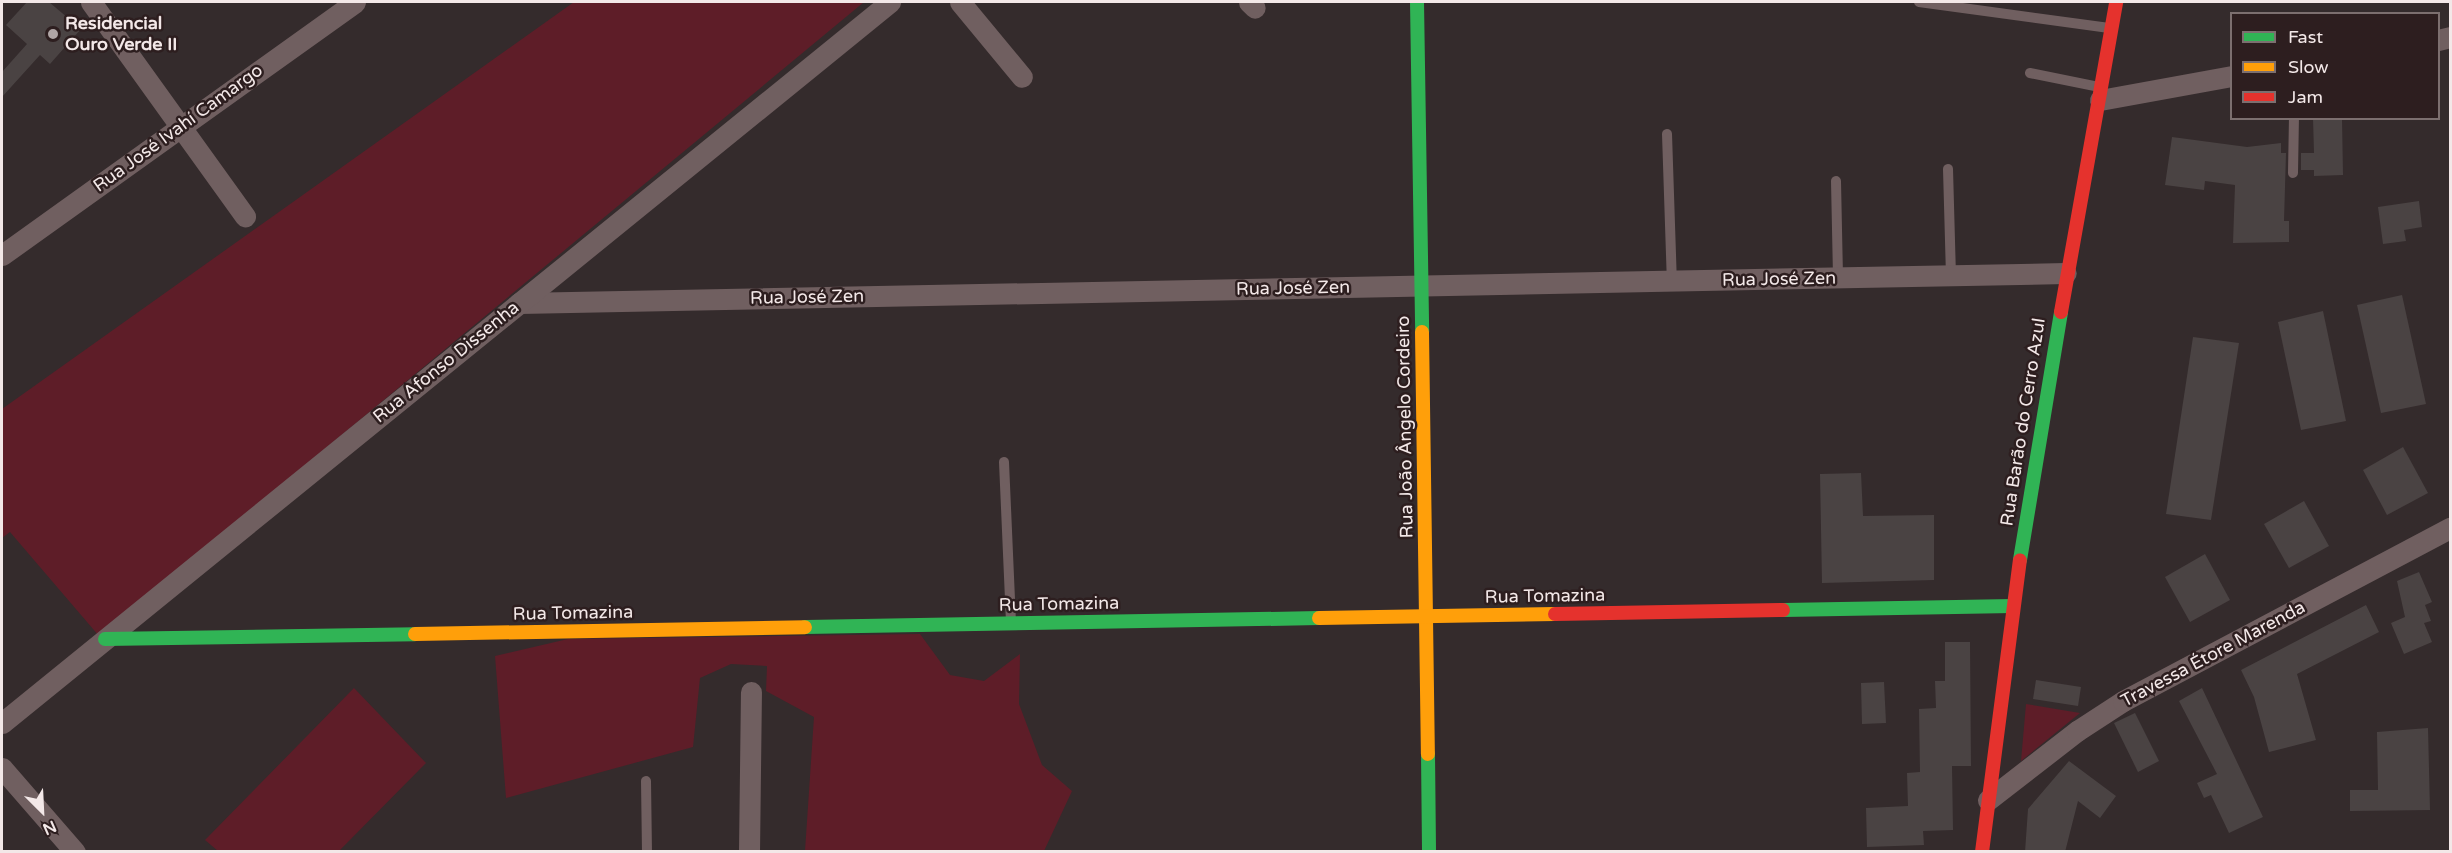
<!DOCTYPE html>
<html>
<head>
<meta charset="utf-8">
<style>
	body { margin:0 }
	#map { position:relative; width:2452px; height:853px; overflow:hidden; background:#342b2c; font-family:"Varela Round",sans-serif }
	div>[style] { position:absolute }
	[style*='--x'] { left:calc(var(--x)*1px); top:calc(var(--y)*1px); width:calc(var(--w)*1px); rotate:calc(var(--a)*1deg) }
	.green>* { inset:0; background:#5e1d28 }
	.building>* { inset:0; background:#4a4343 }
	.lane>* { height:10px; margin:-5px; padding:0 5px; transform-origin:5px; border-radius:5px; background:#705f60 }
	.street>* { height:21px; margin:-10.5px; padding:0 10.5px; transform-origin:10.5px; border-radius:10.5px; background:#705f60 }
	.fast>* { height:14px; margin:-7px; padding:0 7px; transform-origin:7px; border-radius:7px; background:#30b455 }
	.slow>* { height:14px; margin:-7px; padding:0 7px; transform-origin:7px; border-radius:7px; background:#ff9f0a }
	.jam>* { height:14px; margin:-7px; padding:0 7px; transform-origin:7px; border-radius:7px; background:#e5322d }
	.dots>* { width:16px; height:16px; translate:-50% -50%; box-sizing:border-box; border:3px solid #2d1e1f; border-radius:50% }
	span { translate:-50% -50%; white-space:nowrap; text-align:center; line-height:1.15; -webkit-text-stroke:5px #2d1e1f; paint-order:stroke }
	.poi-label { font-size:18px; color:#f3e8e8; font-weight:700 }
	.left { translate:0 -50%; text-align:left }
	.street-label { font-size:18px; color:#f3e8e8 }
	.frame { position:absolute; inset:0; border:3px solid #f3e8e8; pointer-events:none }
	.legend { position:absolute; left:2230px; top:12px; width:210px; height:108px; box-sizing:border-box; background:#2d1e1f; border:2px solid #7c6f6f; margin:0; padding:8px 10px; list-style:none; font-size:18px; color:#f3e8e8 }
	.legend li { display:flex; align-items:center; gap:12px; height:30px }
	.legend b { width:30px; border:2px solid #7c6f6f }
	.north { position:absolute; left:12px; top:781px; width:60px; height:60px; -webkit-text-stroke:4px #2d1e1f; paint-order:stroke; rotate:156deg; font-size:16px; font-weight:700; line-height:24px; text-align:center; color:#f3e8e8 }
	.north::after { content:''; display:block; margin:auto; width:21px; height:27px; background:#f3e8e8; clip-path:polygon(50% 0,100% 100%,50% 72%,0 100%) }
</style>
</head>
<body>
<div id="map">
	<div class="green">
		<div style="clip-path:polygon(574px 2px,864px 2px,99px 636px,10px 532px,2px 538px,2px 409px)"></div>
		<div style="clip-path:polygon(920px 634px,950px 675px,984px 681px,1020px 654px,1019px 704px,1042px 765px,1072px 791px,1044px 851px,805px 851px,814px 717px,766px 691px,767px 666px,731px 664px,700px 678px,693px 747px,506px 798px,495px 656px,568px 639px)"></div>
		<div style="clip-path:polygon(354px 688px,426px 763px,339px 851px,218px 851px,205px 840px)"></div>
		<div style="clip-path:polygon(2026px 704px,2080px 713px,2021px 761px)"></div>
	</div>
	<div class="building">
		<div style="clip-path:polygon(27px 2px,49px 2px,81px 29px,50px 64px,40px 55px,2px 97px,2px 72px,27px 44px,6px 25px)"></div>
		<div style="clip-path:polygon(2313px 118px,2342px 118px,2343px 175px,2314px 176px,2314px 170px,2301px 170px,2301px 153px,2314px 153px)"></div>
		<div style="clip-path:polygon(2172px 137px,2247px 147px,2281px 143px,2281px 153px,2286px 153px,2284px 221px,2289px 221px,2289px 242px,2233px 243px,2235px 185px,2205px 181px,2204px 190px,2165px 185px)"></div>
		<div style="clip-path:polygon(2419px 201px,2422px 227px,2404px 230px,2406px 241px,2383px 244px,2378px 207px)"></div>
		<div style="clip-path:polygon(2402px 295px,2426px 404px,2381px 413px,2357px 305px)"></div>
		<div style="clip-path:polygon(2323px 311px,2346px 421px,2301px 430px,2278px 322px)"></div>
		<div style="clip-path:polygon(2193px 337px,2239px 343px,2211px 520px,2166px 514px)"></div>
		<div style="clip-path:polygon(2403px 447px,2428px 493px,2387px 515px,2363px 470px)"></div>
		<div style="clip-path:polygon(1861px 473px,1863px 516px,1934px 515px,1934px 580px,1822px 583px,1820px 474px)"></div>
		<div style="clip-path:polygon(2304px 501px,2329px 546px,2289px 568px,2264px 524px)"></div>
		<div style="clip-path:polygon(2205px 554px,2230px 600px,2190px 622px,2165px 577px)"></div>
		<div style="clip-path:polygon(2419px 572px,2432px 602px,2425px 605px,2431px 621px,2424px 623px,2432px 642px,2404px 654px,2391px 623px,2405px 617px,2397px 581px)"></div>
		<div style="clip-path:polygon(2366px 605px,2379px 632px,2297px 674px,2316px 740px,2269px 752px,2254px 697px,2241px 670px)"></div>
		<div style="clip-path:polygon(1945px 642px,1970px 642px,1971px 766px,1952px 766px,1953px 830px,1923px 831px,1924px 845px,1867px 847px,1866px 808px,1908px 806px,1907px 773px,1920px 772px,1919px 709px,1936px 708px,1935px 681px,1945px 681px)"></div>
		<div style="clip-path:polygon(2036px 680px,2081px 687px,2078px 706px,2033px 699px)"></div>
		<div style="clip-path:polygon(1884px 682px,1886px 723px,1862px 724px,1861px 683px)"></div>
		<div style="clip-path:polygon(2202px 688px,2263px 817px,2229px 833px,2211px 795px,2204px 798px,2197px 783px,2217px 774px,2179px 701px)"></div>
		<div style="clip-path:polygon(2135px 713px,2159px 761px,2138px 772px,2114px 723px)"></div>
		<div style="clip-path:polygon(2428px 728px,2430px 810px,2350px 811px,2350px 790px,2378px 790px,2377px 732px)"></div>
		<div style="clip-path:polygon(2069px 761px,2116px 796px,2100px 818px,2078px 801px,2065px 852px,2025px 852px,2028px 809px)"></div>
	</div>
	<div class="lane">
		<div style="--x:1919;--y:2;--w:192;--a:7.8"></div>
		<div style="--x:2030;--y:73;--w:70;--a:11.5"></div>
		<div style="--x:1667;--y:134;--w:147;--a:88.1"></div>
		<div style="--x:1948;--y:169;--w:107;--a:88.4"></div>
		<div style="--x:2293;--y:173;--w:55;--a:-89"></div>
		<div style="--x:1836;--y:181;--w:97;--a:88.8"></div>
		<div style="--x:1004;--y:462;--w:161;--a:87.5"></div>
		<div style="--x:646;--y:781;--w:71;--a:89.2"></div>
	</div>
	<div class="street">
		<div style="--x:91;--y:2;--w:264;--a:54.3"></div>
		<div style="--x:960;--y:2;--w:97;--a:50.4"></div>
		<div style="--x:1249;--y:2;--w:8;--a:45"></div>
		<div style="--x:2438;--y:40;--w:12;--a:-14"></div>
		<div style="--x:2100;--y:100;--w:134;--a:-10.3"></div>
		<div style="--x:2;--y:255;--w:434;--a:-35.6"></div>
		<div style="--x:519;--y:303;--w:1547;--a:-1.11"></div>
		<div style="--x:2;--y:723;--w:1144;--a:-39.07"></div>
		<div style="--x:2;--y:768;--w:111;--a:49"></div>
		<div style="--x:1988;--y:800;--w:113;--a:-37.8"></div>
		<div style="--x:2077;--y:731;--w:55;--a:-33.1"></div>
		<div style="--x:2123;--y:701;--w:370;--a:-27.9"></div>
		<div style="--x:749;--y:852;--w:160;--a:-89.3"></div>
	</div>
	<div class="fast">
		<div style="--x:1417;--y:2;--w:330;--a:89.1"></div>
		<div style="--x:2020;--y:560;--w:251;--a:-80.6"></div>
		<div style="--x:1783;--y:610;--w:230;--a:-1"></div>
		<div style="--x:805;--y:627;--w:514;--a:-1"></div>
		<div style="--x:105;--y:639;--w:310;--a:-0.9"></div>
		<div style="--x:1428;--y:754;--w:98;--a:89.4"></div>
	</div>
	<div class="slow">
		<div style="--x:1422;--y:332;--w:422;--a:89.2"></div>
		<div style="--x:1319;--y:618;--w:236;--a:-1"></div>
		<div style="--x:415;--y:634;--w:390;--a:-1"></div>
	</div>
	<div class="jam">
		<div style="--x:2061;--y:312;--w:315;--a:-79.9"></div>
		<div style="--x:1555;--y:614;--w:228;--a:-1"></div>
		<div style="--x:1982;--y:852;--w:294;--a:-82.6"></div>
	</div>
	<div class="dots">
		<div style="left:53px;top:34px;background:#b0a6a6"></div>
	</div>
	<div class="poi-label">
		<span class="left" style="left:65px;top:34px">Residencial<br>Ouro Verde II</span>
	</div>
	<div class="street-label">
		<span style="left:178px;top:128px;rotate:-36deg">Rua José Ivahí Camargo</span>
		<span style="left:1779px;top:279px;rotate:-1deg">Rua José Zen</span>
		<span style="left:1293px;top:288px;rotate:-1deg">Rua José Zen</span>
		<span style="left:807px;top:297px;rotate:-1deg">Rua José Zen</span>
		<span style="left:446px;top:362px;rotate:-39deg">Rua Afonso Dissenha</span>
		<span style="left:2023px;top:422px;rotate:-81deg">Rua Barão do Cerro Azul</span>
		<span style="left:1405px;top:427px;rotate:-91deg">Rua João Ângelo Cordeiro</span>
		<span style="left:1545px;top:596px;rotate:-1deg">Rua Tomazina</span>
		<span style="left:1059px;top:604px;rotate:-1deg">Rua Tomazina</span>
		<span style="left:573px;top:613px;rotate:-1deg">Rua Tomazina</span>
		<span style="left:2213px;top:654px;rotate:-28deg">Travessa Étore Marenda</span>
	</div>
	<div class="frame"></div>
	<ul class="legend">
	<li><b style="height:8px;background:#30b455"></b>Fast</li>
	<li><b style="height:8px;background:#ff9f0a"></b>Slow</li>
	<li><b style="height:8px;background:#e5322d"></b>Jam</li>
	</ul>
	<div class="north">N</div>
</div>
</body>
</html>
